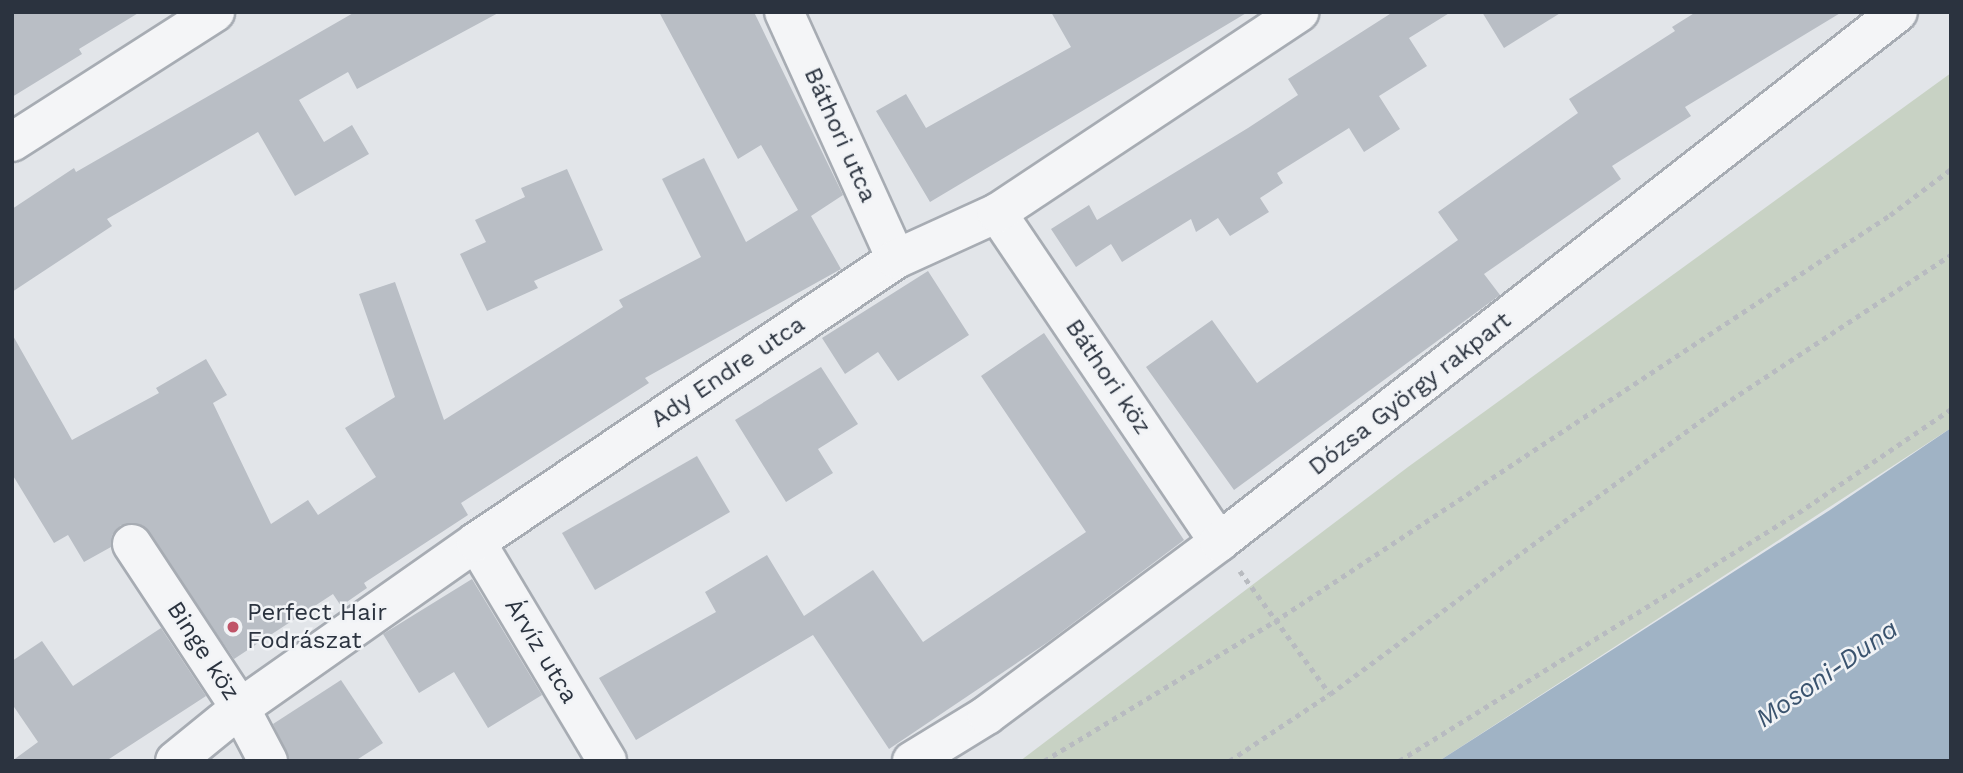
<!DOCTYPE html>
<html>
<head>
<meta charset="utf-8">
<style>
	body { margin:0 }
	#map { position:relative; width:1963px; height:773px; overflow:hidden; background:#e2e5e9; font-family:"Work Sans",sans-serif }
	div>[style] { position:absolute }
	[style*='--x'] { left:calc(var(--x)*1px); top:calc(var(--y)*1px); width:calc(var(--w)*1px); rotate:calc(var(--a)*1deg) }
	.green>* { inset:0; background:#c8d2c4 }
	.water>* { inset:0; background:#a0b3c5 }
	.building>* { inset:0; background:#b9bec5 }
	.path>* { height:4.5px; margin-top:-2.25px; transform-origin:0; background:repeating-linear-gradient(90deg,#b8bbc0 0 5px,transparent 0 10px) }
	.roads { filter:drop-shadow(2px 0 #a7acb3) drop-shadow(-2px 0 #a7acb3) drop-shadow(0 2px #a7acb3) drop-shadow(0 -2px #a7acb3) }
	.minor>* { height:38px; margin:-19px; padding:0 19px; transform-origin:19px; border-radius:19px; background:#f4f5f7 }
	.dots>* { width:19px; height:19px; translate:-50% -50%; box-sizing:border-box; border:4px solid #f1f3f6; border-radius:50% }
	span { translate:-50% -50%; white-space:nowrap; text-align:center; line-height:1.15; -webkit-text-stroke:5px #f1f3f6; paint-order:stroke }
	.street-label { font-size:24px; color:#2b333f }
	.poi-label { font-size:24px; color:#2b333f }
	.left { translate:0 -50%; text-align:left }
	.water-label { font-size:26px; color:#3a536e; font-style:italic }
	.frame { position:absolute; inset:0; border:14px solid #2b333f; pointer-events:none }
</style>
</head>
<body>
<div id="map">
	<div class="green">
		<div style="clip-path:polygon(1951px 73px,1951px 428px,1439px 761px,1020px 761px,1408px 467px)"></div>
	</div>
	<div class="water">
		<div style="clip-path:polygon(1951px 428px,1951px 761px,1439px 761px,1830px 510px)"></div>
	</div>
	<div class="building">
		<div style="clip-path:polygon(12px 12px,140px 12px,79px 49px,82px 54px,12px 97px)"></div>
		<div style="clip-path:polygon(355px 12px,500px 12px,357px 89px,348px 72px,299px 100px,324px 142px,352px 125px,369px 154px,295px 196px,258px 132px,107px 219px,112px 226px,12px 292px,12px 209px,74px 168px,76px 172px)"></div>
		<div style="clip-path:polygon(659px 12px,754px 12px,843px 195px,811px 216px,841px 269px,645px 378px,649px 383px,461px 503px,468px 515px,364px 583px,367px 588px,341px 606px,333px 594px,234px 659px,142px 525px,121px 525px,112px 535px,111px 547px,84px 562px,68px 535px,54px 543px,12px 474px,12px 334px,72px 440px,159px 393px,156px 388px,206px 359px,227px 395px,213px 403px,271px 524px,308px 500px,318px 515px,376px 477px,345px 428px,395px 397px,359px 294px,395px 282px,444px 420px,623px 307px,619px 300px,701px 257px,662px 179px,704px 158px,746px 242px,798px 210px,761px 145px,738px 159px)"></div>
		<div style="clip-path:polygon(1051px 12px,1248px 12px,930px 202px,876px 111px,906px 94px,926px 128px,1071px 47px)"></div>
		<div style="clip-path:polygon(1393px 12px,1451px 12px,1409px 38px,1427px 66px,1379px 96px,1400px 129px,1364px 152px,1349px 128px,1277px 173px,1283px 183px,1260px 198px,1269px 212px,1230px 236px,1218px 218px,1196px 232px,1191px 219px,1122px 262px,1111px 244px,1076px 267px,1051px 229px,1089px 205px,1097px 220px,1248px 128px,1298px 95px,1288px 79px)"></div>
		<div style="clip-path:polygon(1482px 12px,1562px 12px,1504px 48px)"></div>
		<div style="clip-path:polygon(1696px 12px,1842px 12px,1685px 107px,1691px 116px,1612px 166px,1621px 179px,1484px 274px,1500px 295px,1234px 490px,1146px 367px,1212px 320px,1257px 383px,1458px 240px,1438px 212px,1578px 113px,1569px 99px,1675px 31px,1672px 27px)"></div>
		<div style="clip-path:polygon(567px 169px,603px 250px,534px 281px,538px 288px,487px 311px,460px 254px,486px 242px,475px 220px,525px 197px,521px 188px)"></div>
		<div style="clip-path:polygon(928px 271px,969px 335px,898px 381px,878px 352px,845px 374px,822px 338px)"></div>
		<div style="clip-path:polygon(1044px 333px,1184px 540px,1048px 642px,889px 749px,813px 635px,636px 740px,599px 678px,716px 612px,705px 592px,767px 555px,804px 616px,873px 570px,923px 642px,1086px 532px,981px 376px)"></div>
		<div style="clip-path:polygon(821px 367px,858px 424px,818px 449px,833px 473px,786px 502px,735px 420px)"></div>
		<div style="clip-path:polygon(697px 456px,730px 512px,595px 590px,562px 533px)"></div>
		<div style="clip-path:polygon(472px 579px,542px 695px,488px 728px,454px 672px,419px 693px,383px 634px)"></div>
		<div style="clip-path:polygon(161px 628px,206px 696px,106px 761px,12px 761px,38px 742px,12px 704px,12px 661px,42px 641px,73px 686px)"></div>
		<div style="clip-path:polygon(341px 680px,383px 743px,355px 761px,290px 761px,273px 724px)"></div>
	</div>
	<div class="path">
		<div style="--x:1240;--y:571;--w:152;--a:53.8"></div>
		<div style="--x:1044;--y:761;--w:280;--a:-31.2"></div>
		<div style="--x:1283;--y:616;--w:727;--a:-33.45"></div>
		<div style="--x:1890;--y:215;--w:76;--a:-37"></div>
		<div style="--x:1229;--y:761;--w:121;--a:-33.6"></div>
		<div style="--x:1330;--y:694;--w:477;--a:-36.4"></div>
		<div style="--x:1714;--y:411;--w:284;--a:-33.4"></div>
		<div style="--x:1399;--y:761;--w:470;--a:-31.9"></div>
		<div style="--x:1798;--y:513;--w:185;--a:-34.2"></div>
	</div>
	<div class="roads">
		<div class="minor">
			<div style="--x:784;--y:12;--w:271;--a:65.6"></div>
			<div style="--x:12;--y:142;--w:241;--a:-32.6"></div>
			<div style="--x:997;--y:213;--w:397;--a:56"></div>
			<div style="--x:476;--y:542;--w:255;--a:59.1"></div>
			<div style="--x:132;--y:544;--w:196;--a:56.6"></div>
			<div style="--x:240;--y:708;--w:60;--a:62.2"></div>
			<div style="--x:175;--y:761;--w:84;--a:-39.2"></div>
			<div style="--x:240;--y:708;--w:289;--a:-35.1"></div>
			<div style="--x:476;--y:542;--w:506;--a:-33.97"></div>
			<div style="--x:896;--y:259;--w:111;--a:-24.5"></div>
			<div style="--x:997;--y:213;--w:363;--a:-33.6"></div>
			<div style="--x:912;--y:761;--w:88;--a:-31.5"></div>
			<div style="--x:987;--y:715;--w:289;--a:-36.7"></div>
			<div style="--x:1219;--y:542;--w:861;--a:-37.97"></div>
		</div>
	</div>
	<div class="dots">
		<div style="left:233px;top:627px;background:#c05468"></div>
	</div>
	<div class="street-label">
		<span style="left:840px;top:135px;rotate:66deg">Báthori utca</span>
		<span style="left:728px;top:372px;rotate:-34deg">Ady Endre utca</span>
		<span style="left:1108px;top:377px;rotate:56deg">Báthori köz</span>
		<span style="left:1410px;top:394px;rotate:-38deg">Dózsa György rakpart</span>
		<span style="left:203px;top:651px;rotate:57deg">Binge köz</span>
		<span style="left:541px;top:651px;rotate:59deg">Árvíz utca</span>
	</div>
	<div class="poi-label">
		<span class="left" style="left:247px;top:627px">Perfect Hair<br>Fodrászat</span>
	</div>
	<div class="water-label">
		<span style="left:1827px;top:674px;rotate:-35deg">Mosoni-Duna</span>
	</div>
	<div class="frame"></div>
</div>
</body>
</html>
